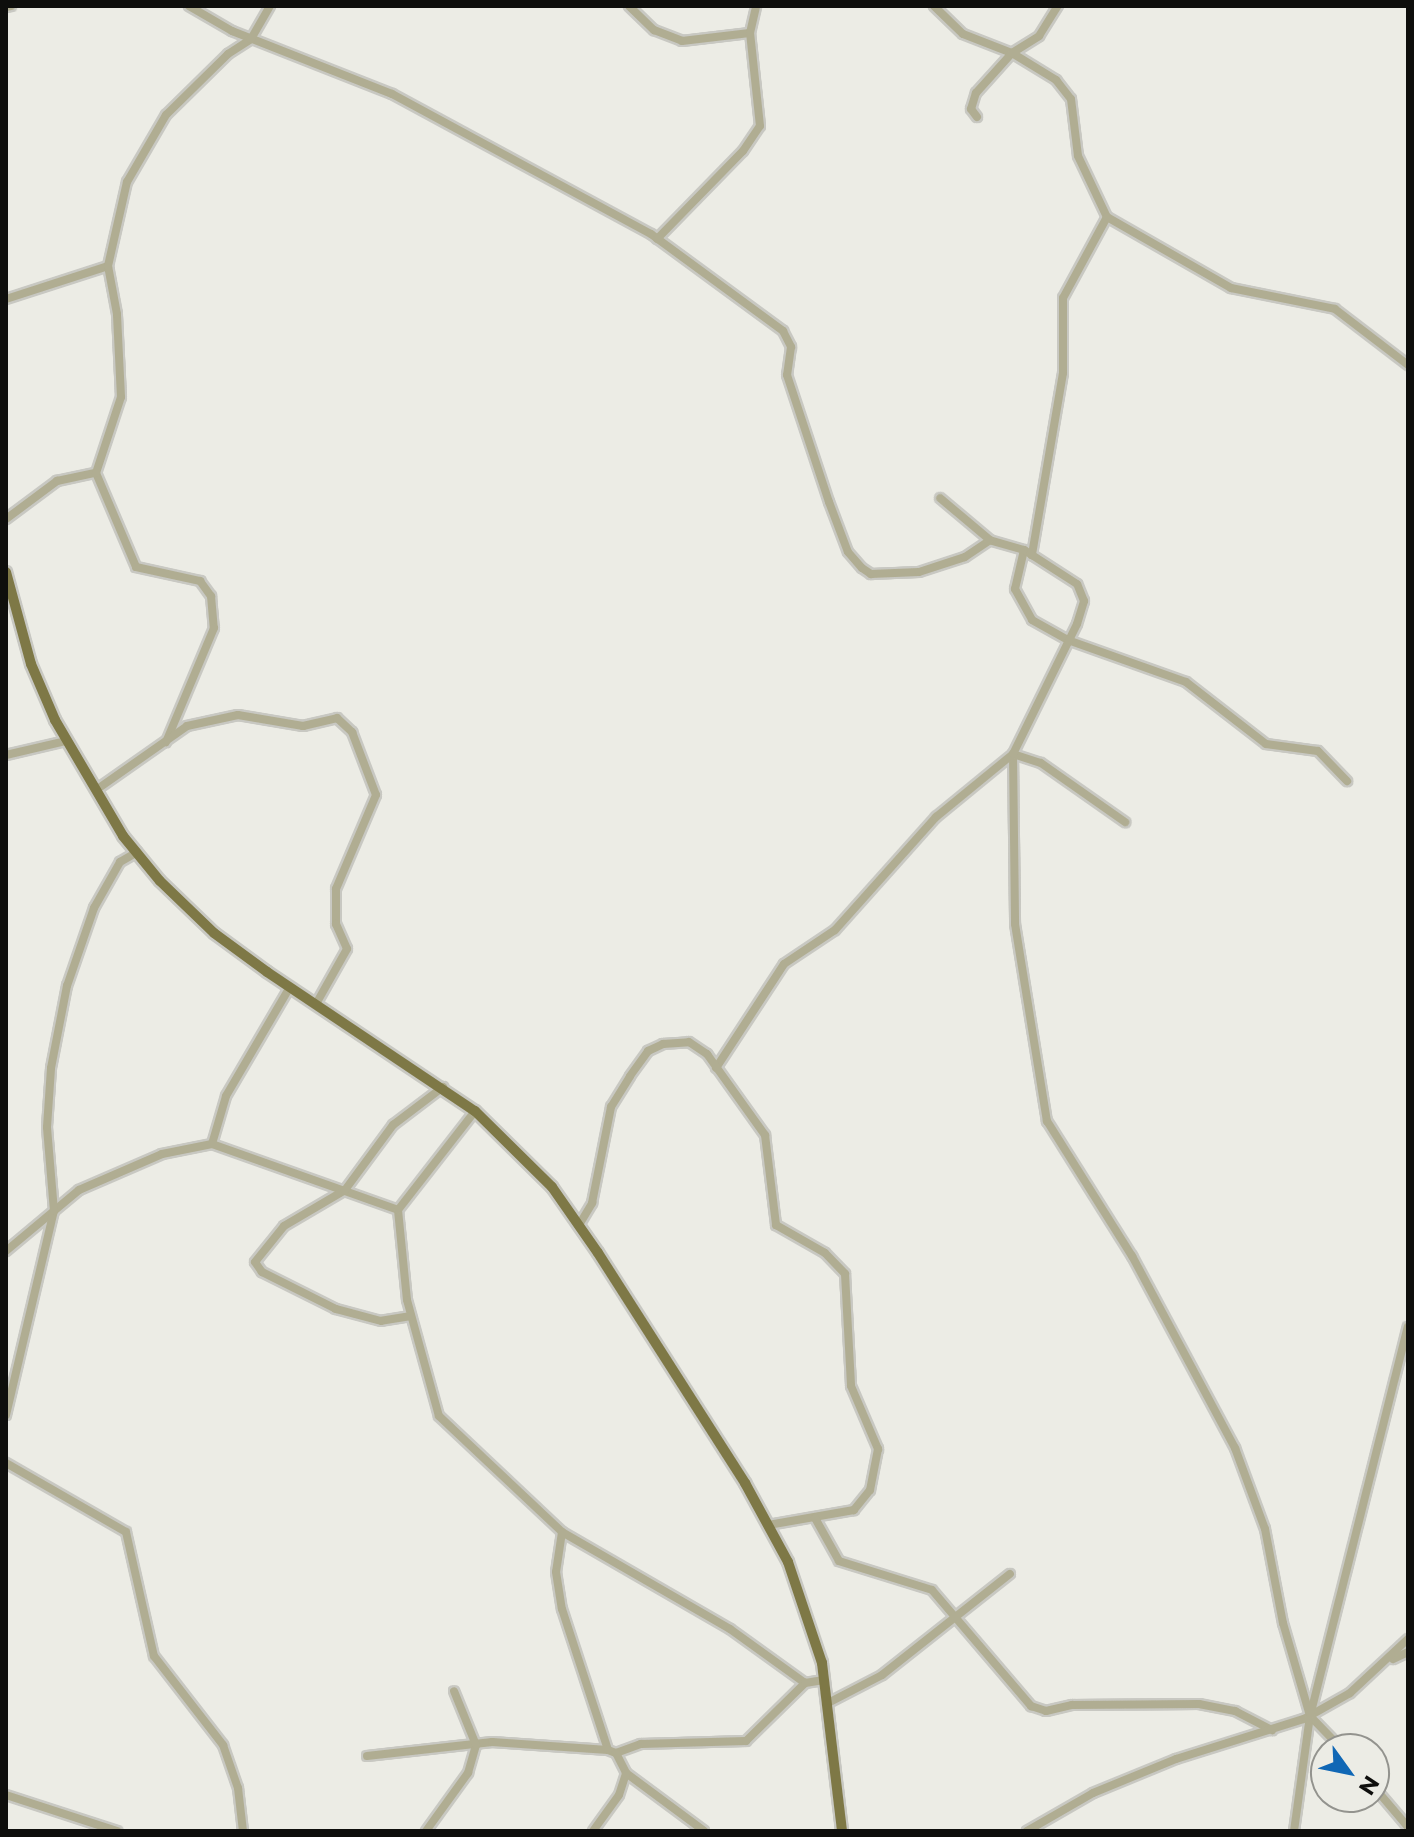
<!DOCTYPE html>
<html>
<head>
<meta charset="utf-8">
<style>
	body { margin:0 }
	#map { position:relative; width:1414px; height:1837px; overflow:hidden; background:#ecece5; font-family:Montserrat,sans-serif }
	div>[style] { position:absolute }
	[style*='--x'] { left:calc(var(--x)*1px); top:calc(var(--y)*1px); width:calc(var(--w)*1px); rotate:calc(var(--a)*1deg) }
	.roads { filter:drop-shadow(2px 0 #c8c8c2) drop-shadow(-2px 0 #c8c8c2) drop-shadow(0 2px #c8c8c2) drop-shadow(0 -2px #c8c8c2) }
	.minor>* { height:8px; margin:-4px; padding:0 4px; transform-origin:4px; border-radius:4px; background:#b0ad92 }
	.major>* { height:10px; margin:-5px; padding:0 5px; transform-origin:5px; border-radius:5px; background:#7e7846 }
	span { translate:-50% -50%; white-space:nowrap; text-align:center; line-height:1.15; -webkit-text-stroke:6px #ecece5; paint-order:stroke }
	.frame { position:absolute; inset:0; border:8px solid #0e0e0c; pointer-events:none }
	.north { position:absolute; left:1310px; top:1733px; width:80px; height:80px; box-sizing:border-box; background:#ecece5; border:2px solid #93938e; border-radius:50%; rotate:123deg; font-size:22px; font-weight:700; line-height:32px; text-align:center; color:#0e0e0c }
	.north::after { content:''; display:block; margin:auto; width:28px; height:36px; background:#1067b5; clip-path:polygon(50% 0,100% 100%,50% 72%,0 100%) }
</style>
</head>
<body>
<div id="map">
	<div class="roads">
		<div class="minor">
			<div style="--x:189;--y:6;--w:50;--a:30.2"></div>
			<div style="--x:232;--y:31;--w:172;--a:21.5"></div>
			<div style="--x:392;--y:94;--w:294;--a:28.4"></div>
			<div style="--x:651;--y:234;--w:164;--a:36.3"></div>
			<div style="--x:783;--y:331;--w:18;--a:63"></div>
			<div style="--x:791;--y:347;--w:28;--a:98"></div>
			<div style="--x:787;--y:375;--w:134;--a:71.7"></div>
			<div style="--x:829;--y:502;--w:53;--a:69.2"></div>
			<div style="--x:848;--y:552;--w:21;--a:49"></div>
			<div style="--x:862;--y:568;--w:11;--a:34"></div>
			<div style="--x:871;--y:574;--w:48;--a:-2.4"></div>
			<div style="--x:919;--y:572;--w:48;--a:-18.1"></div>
			<div style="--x:965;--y:557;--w:30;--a:-34"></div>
			<div style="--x:629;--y:6;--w:35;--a:44"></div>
			<div style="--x:654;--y:30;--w:30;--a:21"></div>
			<div style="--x:682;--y:41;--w:68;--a:-6.7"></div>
			<div style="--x:934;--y:6;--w:40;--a:44"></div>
			<div style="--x:963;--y:34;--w:53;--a:21.2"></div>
			<div style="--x:1012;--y:53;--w:52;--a:31.5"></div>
			<div style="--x:1056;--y:80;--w:24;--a:52"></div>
			<div style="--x:1071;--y:99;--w:57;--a:83"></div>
			<div style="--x:1078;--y:156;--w:68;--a:64.6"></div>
			<div style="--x:1107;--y:217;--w:92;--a:118.5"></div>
			<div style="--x:1063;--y:298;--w:75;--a:90"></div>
			<div style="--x:1063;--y:373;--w:185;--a:99.7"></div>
			<div style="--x:6;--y:7;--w:5;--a:-11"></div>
			<div style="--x:977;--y:117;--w:10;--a:-127"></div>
			<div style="--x:971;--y:109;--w:17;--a:-73"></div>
			<div style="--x:976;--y:93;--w:54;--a:-48"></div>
			<div style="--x:1012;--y:53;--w:32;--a:-32"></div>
			<div style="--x:1039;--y:36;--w:36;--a:-58"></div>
			<div style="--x:1107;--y:217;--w:143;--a:29.8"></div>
			<div style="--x:1231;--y:288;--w:106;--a:11.4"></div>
			<div style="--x:1335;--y:309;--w:92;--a:37.5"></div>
			<div style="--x:657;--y:239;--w:123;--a:-45.7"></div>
			<div style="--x:743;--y:151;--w:30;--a:-56"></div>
			<div style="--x:760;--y:126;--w:94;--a:-96.1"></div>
			<div style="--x:750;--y:33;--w:28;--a:-77"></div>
			<div style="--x:6;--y:299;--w:107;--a:-17.9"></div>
			<div style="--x:96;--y:473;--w:102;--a:66.9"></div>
			<div style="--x:136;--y:567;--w:66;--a:12.3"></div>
			<div style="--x:200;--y:581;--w:19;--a:54"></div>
			<div style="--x:211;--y:596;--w:32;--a:85"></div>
			<div style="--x:214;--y:628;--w:124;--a:112.8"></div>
			<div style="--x:6;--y:519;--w:64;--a:-36.7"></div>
			<div style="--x:57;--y:481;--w:40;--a:-12"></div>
			<div style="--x:96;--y:473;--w:80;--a:-71.8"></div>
			<div style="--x:121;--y:397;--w:83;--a:-92.8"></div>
			<div style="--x:117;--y:314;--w:49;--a:-100.6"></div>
			<div style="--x:108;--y:266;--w:86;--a:-77.3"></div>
			<div style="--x:127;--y:182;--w:78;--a:-59.8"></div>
			<div style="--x:166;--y:115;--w:87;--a:-44.5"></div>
			<div style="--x:228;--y:54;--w:27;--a:-33"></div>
			<div style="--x:251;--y:39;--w:38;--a:-60"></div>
			<div style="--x:1024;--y:550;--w:40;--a:103"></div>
			<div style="--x:1015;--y:589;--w:35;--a:61"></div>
			<div style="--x:1032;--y:620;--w:41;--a:29.1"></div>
			<div style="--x:1068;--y:640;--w:125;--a:19.6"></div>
			<div style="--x:1186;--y:682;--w:101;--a:37.8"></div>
			<div style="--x:1266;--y:744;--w:52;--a:7.7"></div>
			<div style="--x:1318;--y:751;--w:42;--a:46"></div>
			<div style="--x:1013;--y:754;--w:170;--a:89.3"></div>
			<div style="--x:1015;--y:924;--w:200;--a:80.8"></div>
			<div style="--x:1047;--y:1121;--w:160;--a:57.8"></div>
			<div style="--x:1132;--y:1256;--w:218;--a:61.8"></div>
			<div style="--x:1235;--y:1448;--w:86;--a:69.7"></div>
			<div style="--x:1265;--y:1529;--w:96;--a:79.2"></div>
			<div style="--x:1283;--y:1623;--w:97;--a:73.8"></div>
			<div style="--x:1310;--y:1716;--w:46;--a:45.9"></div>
			<div style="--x:1013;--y:754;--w:29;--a:18"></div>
			<div style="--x:1041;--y:763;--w:103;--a:35.1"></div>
			<div style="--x:6;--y:755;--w:62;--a:-13.1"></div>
			<div style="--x:96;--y:790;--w:111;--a:-35.1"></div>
			<div style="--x:187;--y:726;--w:52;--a:-12.2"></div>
			<div style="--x:238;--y:715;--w:66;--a:9.6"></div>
			<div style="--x:303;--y:726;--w:35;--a:-13"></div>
			<div style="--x:337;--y:718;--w:21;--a:43"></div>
			<div style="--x:352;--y:732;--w:67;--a:69.1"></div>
			<div style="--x:376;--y:795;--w:102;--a:113.1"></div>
			<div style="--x:336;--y:889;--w:35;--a:90"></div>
			<div style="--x:336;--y:924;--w:27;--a:66"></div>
			<div style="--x:347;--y:949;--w:63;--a:119.4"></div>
			<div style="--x:716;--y:1068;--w:124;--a:-56.8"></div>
			<div style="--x:784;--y:964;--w:61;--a:-33.7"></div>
			<div style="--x:835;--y:930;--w:152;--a:-48.2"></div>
			<div style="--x:936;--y:817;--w:99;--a:-39.3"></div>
			<div style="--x:1013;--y:754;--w:145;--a:-63.8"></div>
			<div style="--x:1077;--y:624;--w:24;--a:-73"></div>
			<div style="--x:1084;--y:601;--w:18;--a:-112"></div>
			<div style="--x:1077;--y:584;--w:63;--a:-147.3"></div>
			<div style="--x:1024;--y:550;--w:35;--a:-164"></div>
			<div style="--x:990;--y:540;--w:65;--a:-140"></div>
			<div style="--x:212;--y:1144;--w:50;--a:-73.7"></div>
			<div style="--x:226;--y:1096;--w:126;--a:-59.6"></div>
			<div style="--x:398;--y:1210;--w:90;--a:84.3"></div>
			<div style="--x:407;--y:1300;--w:120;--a:74.6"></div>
			<div style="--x:439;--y:1416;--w:169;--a:43.3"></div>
			<div style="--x:562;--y:1532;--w:194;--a:30"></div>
			<div style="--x:730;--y:1629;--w:92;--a:35.8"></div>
			<div style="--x:579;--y:1225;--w:26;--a:-59"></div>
			<div style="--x:592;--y:1203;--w:98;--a:-78.8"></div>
			<div style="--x:611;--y:1107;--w:36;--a:-58"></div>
			<div style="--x:630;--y:1076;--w:31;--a:-54"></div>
			<div style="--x:648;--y:1051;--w:17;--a:-25"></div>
			<div style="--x:663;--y:1044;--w:26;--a:-4"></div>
			<div style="--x:689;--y:1042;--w:22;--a:34"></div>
			<div style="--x:707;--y:1054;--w:100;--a:54.4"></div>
			<div style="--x:765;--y:1135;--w:91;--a:83"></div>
			<div style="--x:776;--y:1225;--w:56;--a:29.7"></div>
			<div style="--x:825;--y:1253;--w:29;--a:46"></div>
			<div style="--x:845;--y:1274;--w:112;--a:86.9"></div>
			<div style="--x:851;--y:1386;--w:69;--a:66.8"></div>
			<div style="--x:878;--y:1449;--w:42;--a:101"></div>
			<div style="--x:870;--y:1490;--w:26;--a:129"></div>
			<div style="--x:854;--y:1510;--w:87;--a:170.1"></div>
			<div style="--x:6;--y:1251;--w:95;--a:-39.9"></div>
			<div style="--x:79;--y:1190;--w:90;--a:-23.4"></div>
			<div style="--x:162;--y:1154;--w:51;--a:-11.3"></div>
			<div style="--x:212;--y:1144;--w:197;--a:19.5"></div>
			<div style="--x:398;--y:1210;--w:125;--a:-52.1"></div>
			<div style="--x:411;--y:1316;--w:30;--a:171"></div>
			<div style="--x:381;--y:1321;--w:47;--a:-165.1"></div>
			<div style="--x:336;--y:1309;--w:83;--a:-153.4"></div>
			<div style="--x:262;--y:1272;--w:12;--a:-125"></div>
			<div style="--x:255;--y:1262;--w:46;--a:-51.1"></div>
			<div style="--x:284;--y:1226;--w:71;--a:-30.5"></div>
			<div style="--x:345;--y:1190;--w:81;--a:-53.6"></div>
			<div style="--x:393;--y:1125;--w:63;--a:-37.2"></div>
			<div style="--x:6;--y:1415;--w:210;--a:-76.8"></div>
			<div style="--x:54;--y:1211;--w:84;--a:-94.8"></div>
			<div style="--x:47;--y:1127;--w:59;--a:-86.1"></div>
			<div style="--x:51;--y:1068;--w:84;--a:-79"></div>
			<div style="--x:67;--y:986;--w:83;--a:-70.9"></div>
			<div style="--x:94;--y:908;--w:53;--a:-60.5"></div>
			<div style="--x:120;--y:862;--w:20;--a:-30"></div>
			<div style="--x:6;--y:1463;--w:138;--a:29.9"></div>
			<div style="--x:126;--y:1532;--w:127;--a:77.3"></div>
			<div style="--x:154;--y:1656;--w:113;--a:52.2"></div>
			<div style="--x:223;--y:1745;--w:46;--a:70.8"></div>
			<div style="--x:238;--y:1788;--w:43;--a:83.4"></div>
			<div style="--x:815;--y:1518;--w:49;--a:60.8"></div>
			<div style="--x:839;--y:1561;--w:97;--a:17.3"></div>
			<div style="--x:932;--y:1590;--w:153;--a:49.5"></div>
			<div style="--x:1031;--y:1706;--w:16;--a:18"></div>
			<div style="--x:1046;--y:1711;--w:27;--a:-13"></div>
			<div style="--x:1072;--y:1705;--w:127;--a:-0.5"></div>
			<div style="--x:1199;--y:1704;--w:37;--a:11"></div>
			<div style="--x:1235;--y:1711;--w:42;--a:27.2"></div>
			<div style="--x:562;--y:1532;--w:40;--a:98.5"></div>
			<div style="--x:556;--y:1572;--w:37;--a:81"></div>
			<div style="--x:562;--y:1609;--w:148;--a:71.9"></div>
			<div style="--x:1393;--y:1659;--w:17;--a:-25"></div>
			<div style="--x:828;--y:1703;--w:61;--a:-27.4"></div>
			<div style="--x:882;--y:1675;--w:163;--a:-38.3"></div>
			<div style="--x:616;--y:1753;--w:27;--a:-20"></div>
			<div style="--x:641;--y:1744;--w:105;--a:-1.6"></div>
			<div style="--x:746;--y:1741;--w:83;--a:-44.5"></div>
			<div style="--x:805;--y:1683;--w:19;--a:-9"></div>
			<div style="--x:367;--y:1756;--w:126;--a:-6.4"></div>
			<div style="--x:492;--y:1742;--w:116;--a:3.9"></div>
			<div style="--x:608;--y:1750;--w:9;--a:21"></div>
			<div style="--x:616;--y:1753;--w:22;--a:63"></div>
			<div style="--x:626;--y:1773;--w:97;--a:36.6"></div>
			<div style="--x:1374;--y:1787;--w:52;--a:49.6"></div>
			<div style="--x:6;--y:1795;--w:117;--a:18"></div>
			<div style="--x:426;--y:1831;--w:72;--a:-54.1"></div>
			<div style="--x:468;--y:1773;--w:29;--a:-74"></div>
			<div style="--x:476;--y:1745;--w:58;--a:-112.2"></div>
			<div style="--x:593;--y:1831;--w:44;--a:-54.2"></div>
			<div style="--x:619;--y:1795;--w:23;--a:-72"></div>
			<div style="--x:1027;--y:1831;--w:76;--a:-29.9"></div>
			<div style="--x:1093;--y:1793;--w:90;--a:-22.3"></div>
			<div style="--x:1176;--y:1759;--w:134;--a:-17.4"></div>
			<div style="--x:1304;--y:1719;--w:53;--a:-29.5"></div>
			<div style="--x:1350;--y:1693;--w:79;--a:-43"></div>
			<div style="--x:1294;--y:1831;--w:116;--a:-82.1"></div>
			<div style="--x:1310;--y:1716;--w:401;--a:-75.9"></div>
		</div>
		<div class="major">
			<div style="--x:6;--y:572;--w:95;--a:74.8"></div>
			<div style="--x:31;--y:664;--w:61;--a:66.8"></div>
			<div style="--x:55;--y:720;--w:134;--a:59.6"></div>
			<div style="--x:123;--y:836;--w:58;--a:50.6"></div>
			<div style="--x:160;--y:881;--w:75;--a:43.9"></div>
			<div style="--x:214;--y:933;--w:66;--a:36.3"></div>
			<div style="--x:267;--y:972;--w:250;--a:33.8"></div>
			<div style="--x:475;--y:1111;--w:108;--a:44.6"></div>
			<div style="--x:552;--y:1187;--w:80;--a:55.1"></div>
			<div style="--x:598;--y:1253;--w:273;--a:57.4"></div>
			<div style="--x:745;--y:1483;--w:90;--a:61.4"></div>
			<div style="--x:788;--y:1562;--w:107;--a:71.4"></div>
			<div style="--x:822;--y:1663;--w:169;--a:83.2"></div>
		</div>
	</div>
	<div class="frame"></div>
	<div class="north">N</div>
</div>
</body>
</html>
